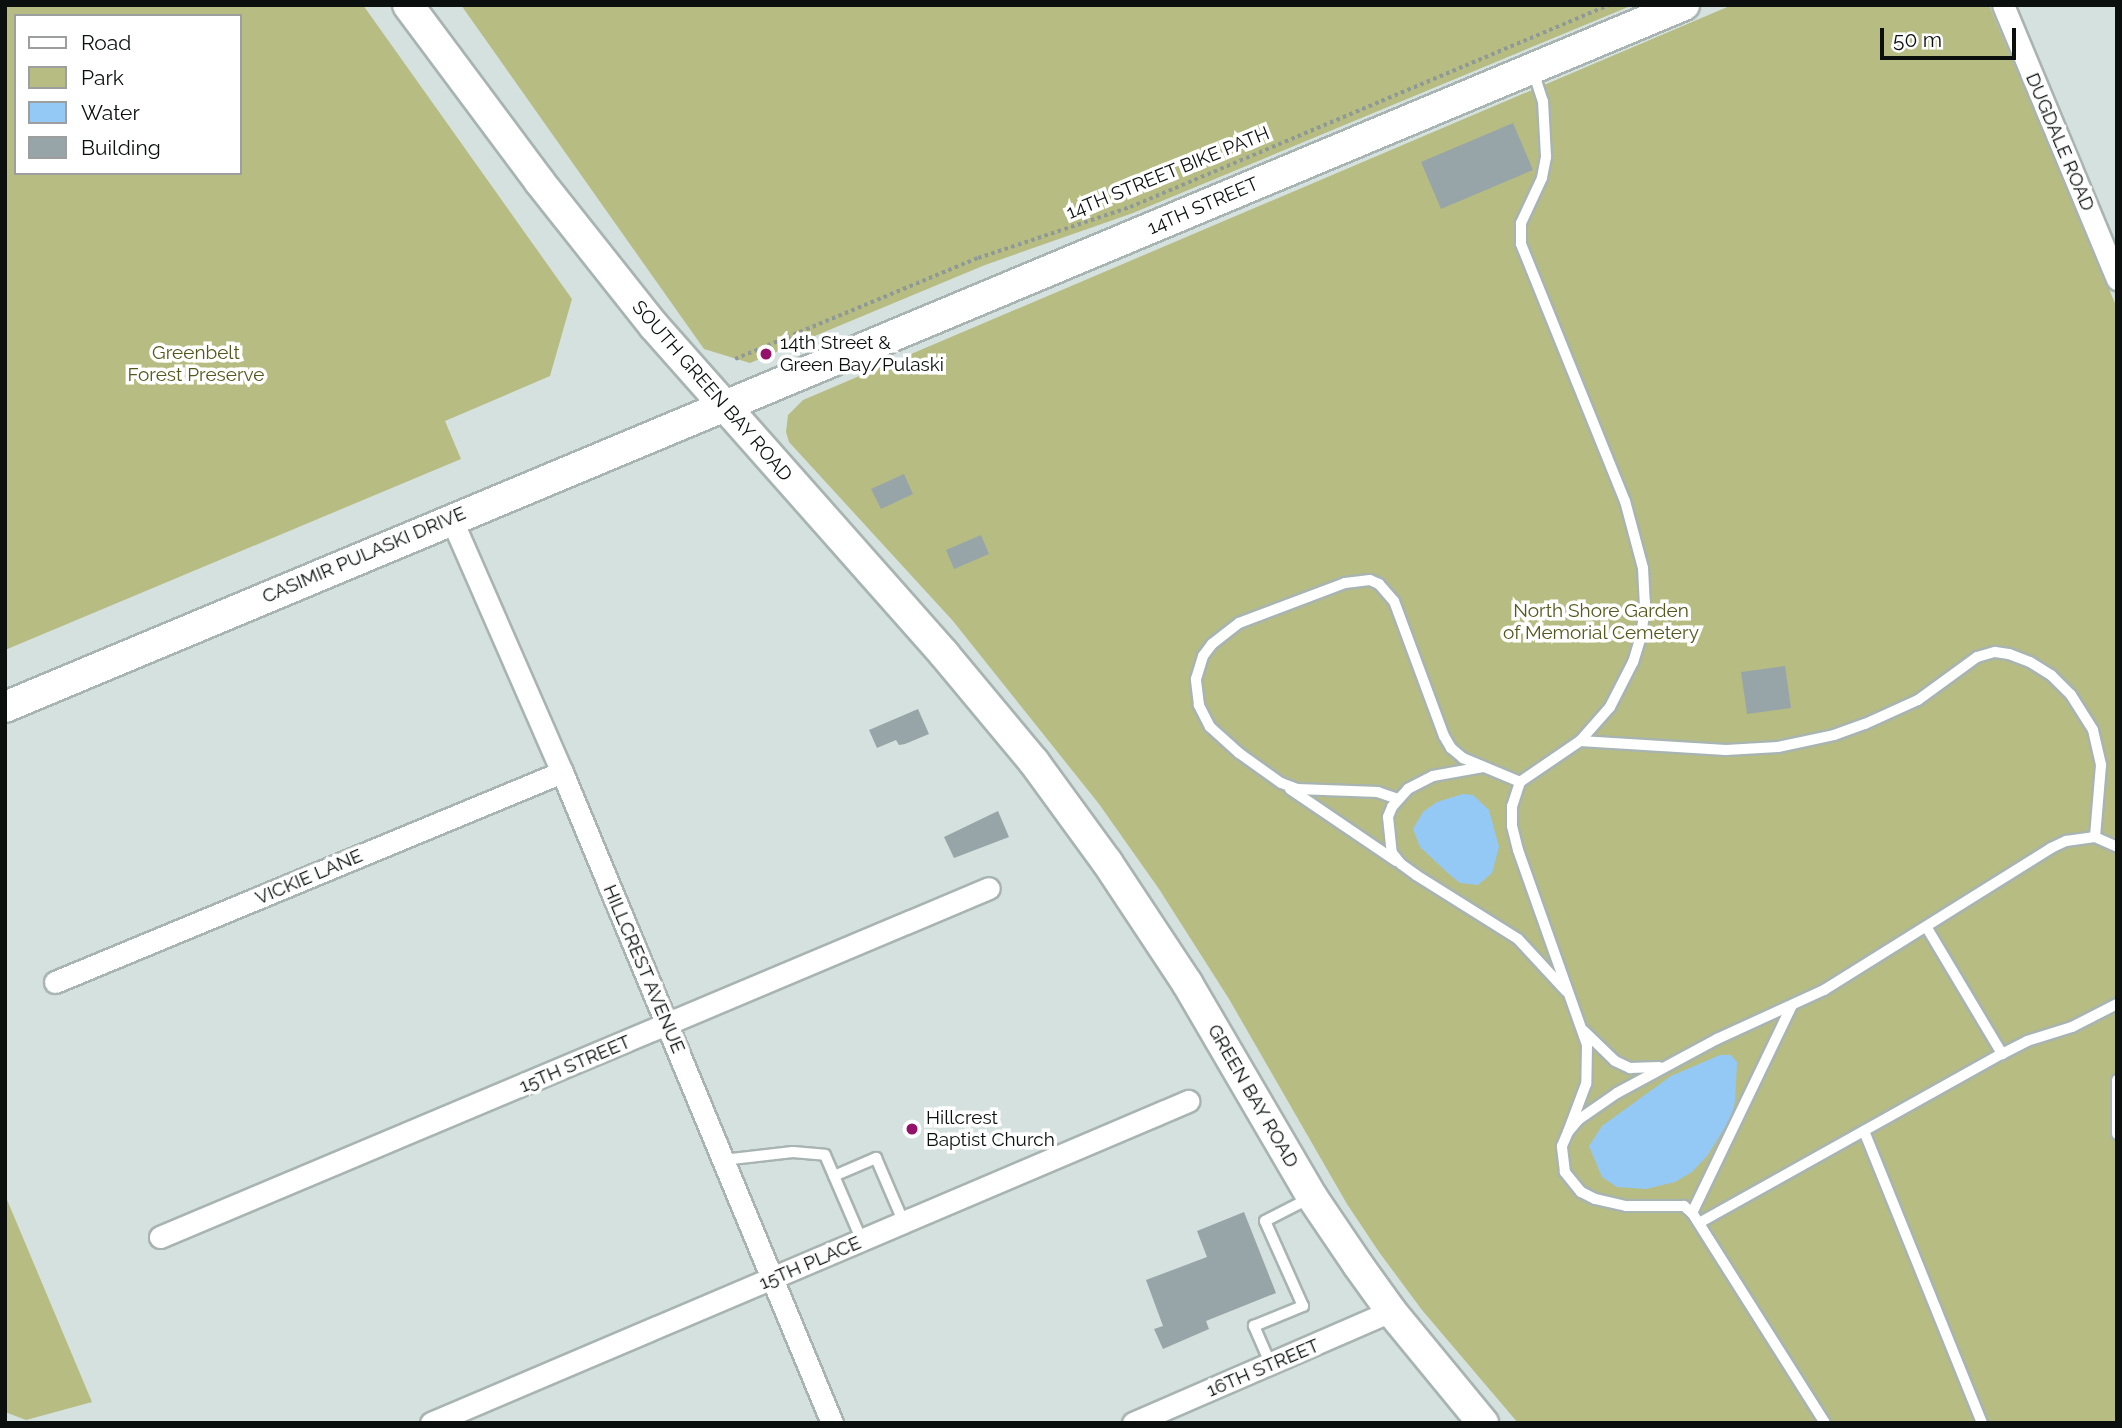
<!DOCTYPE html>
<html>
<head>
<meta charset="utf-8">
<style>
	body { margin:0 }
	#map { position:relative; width:2122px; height:1428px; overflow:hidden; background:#d4e1de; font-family:Raleway,sans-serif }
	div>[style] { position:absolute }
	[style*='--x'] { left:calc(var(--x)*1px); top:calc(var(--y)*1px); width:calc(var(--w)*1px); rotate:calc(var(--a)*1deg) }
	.green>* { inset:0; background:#b7bc83 }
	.water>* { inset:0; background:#94c9f6 }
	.building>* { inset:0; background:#98a5a8 }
	.path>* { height:3.5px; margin-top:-1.75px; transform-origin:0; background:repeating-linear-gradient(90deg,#8f9a97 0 3.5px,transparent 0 7px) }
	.roads { filter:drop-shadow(2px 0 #a8b4b1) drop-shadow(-2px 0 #a8b4b1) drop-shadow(0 2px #a8b4b1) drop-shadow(0 -2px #a8b4b1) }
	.lane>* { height:10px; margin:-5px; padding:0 5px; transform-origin:5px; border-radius:5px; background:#fff }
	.street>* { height:21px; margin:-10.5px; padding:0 10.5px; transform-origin:10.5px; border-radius:10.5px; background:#fff }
	.secondary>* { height:30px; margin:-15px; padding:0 15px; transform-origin:15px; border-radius:15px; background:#fff }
	.dots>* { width:19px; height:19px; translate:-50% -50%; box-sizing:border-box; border:4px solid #fff; border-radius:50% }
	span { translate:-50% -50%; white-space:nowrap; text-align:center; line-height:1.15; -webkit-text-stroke:7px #fff; paint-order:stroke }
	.street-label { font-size:19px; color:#0b100f }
	.poi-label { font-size:19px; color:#0b100f }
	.left { translate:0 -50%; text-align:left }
	.park-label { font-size:19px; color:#55581c }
	.frame { position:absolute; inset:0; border:7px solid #0b100f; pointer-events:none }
	.legend { position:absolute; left:14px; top:14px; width:228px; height:161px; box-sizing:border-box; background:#fff; border:2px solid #9d9f9f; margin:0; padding:9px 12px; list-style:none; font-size:21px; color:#0b100f }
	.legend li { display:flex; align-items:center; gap:14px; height:35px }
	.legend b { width:35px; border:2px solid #9d9f9f }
	.scale { position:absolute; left:1880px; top:28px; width:136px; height:32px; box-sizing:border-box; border:4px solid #0b100f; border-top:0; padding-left:9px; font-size:21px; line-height:24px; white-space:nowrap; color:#0b100f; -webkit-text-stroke:5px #fff; paint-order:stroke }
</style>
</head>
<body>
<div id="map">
	<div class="green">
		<div style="clip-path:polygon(evenodd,5px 5px,363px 5px,572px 299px,550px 376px,445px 421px,461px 459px,5px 650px,5px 5px,16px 16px,240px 16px,240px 173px,16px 173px,16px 16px)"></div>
		<div style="clip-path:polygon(461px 5px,1633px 5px,1133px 213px,985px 265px,750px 363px,704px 349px)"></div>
		<div style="clip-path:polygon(1732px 5px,1989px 5px,2117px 308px,2117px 1423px,1518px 1423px,1422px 1310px,1379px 1252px,1347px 1204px,1229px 999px,1159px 889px,1099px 804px,953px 621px,789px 442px,786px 432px,788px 415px,803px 400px)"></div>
		<div style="clip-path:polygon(5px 1195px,92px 1402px,26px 1420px,5px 1412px)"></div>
	</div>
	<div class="water">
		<div style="clip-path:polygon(1463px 794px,1473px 795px,1489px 810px,1499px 847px,1492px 873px,1478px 885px,1460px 883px,1450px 875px,1420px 847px,1413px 829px,1423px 812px,1437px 802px)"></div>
		<div style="clip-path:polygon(1720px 1055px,1731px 1055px,1737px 1062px,1735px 1101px,1731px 1118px,1707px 1156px,1692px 1172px,1675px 1182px,1646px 1189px,1617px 1187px,1602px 1177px,1589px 1146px,1602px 1126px,1671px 1076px)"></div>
	</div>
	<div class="building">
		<div style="clip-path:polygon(1513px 123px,1533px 170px,1441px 209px,1421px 162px)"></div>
		<div style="clip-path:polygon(904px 474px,913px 494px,881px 509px,871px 489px)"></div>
		<div style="clip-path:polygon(981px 535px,989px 554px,954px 569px,946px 550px)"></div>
		<div style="clip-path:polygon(1785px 666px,1791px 708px,1747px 714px,1741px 672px)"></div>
		<div style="clip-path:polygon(918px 709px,929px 734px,905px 744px,899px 745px,896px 740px,877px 748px,869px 730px)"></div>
		<div style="clip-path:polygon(998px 811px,1009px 837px,954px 858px,944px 837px)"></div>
		<div style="clip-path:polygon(1244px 1212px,1276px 1293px,1206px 1321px,1209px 1329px,1163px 1349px,1154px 1329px,1163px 1326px,1146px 1280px,1207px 1257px,1197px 1231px)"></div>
	</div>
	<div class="path">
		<div style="--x:735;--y:359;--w:263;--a:-22.6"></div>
		<div style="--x:978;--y:258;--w:160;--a:-18.5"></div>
		<div style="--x:1130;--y:207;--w:520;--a:-22.87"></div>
	</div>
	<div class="roads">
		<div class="lane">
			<div style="--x:1533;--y:71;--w:32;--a:72"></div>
			<div style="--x:1543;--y:101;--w:56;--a:86.9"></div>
			<div style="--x:1546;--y:157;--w:21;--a:101"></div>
			<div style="--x:1542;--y:178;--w:50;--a:115"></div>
			<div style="--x:1521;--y:223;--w:21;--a:90"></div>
			<div style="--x:1521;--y:244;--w:277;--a:68"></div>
			<div style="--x:1625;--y:501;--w:69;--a:75"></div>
			<div style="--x:1643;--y:568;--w:34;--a:87"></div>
			<div style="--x:1645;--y:602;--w:31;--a:96"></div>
			<div style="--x:1642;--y:633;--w:30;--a:107"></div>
			<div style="--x:1633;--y:662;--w:51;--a:117.1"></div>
			<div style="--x:1610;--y:707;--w:45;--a:131.4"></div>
			<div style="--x:1580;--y:741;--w:73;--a:145.7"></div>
			<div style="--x:1520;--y:782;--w:25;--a:108"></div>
			<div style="--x:1512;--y:806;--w:20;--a:90"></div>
			<div style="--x:1512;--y:826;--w:25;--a:76"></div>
			<div style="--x:1518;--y:850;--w:207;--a:70.5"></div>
			<div style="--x:1587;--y:1045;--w:39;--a:91"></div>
			<div style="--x:1586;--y:1084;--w:51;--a:110.6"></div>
			<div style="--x:1580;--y:741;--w:146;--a:3.5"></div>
			<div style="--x:1726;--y:750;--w:52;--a:-3.3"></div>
			<div style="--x:1778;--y:747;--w:57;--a:-12.1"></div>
			<div style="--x:1834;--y:735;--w:33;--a:-20"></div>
			<div style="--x:1865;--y:724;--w:58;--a:-24.4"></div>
			<div style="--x:1918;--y:700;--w:73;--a:-36.1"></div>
			<div style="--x:1977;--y:657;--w:19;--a:-16"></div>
			<div style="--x:1995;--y:652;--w:14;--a:8"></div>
			<div style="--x:2009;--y:654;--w:22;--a:21"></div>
			<div style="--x:2030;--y:662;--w:25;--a:32"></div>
			<div style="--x:2051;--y:675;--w:28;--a:45"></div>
			<div style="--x:2071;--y:695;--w:41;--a:57.8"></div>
			<div style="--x:2093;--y:730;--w:36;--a:77"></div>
			<div style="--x:2101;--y:765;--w:72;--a:94.8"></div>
			<div style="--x:1483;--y:767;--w:51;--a:169.8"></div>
			<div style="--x:1433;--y:776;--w:28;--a:153"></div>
			<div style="--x:1408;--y:789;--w:24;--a:132"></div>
			<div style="--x:1392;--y:807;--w:11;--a:112"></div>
			<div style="--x:1388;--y:817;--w:36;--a:84"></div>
			<div style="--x:1392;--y:853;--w:14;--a:51"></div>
			<div style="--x:1401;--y:864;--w:19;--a:36"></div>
			<div style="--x:1416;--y:875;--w:120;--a:32.1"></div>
			<div style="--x:1518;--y:939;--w:71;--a:47.3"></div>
			<div style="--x:1290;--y:789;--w:128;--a:34.2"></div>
			<div style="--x:1398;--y:799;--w:21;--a:-161"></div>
			<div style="--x:1378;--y:792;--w:81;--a:-177.9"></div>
			<div style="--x:1297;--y:789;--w:17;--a:-159"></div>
			<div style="--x:1281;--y:783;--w:52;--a:-144.5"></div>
			<div style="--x:1239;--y:753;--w:39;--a:-138"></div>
			<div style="--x:1210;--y:727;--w:25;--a:-117"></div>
			<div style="--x:1199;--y:705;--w:26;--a:-97"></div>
			<div style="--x:1196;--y:679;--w:24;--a:-73"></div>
			<div style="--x:1203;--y:656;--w:15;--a:-53"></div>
			<div style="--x:1212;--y:644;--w:34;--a:-38"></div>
			<div style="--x:1239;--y:623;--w:113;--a:-20.7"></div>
			<div style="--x:1345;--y:583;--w:25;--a:-7"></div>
			<div style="--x:1370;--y:580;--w:10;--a:24"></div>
			<div style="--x:1379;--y:584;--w:23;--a:49"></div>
			<div style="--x:1394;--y:601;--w:144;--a:69.7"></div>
			<div style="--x:1444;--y:736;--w:14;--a:60"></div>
			<div style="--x:1451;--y:748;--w:16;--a:40"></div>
			<div style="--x:1463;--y:758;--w:62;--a:22.8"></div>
			<div style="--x:1927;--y:928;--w:147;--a:59.2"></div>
			<div style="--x:1584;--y:1031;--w:43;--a:44.1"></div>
			<div style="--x:1615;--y:1061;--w:17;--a:25"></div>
			<div style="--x:1630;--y:1068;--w:29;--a:-2"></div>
			<div style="--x:2117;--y:1080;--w:54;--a:90"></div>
			<div style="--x:1864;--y:1131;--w:315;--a:68"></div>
			<div style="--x:723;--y:1160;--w:70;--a:-6.5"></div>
			<div style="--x:793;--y:1152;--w:32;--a:5"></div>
			<div style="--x:825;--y:1155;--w:94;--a:66.7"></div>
			<div style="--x:834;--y:1176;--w:46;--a:-23.2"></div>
			<div style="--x:876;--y:1158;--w:71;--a:66.7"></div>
			<div style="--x:1692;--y:1213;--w:229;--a:-64.3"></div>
			<div style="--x:1699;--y:1223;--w:347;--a:-29.2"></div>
			<div style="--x:2002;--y:1054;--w:28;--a:-27"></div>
			<div style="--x:2027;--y:1041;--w:47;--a:-17.3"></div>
			<div style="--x:2072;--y:1027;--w:51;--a:-27.1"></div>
			<div style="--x:1271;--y:1365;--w:43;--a:-113.6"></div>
			<div style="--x:1254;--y:1326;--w:53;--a:-22.2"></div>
			<div style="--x:1303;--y:1306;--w:93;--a:-114.1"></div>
			<div style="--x:1265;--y:1221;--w:51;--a:-27.1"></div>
			<div style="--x:1825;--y:1423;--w:249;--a:-122.3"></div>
			<div style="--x:1692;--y:1213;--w:11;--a:-139"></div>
			<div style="--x:1684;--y:1206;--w:58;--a:180"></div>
			<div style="--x:1626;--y:1206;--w:32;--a:-167"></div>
			<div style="--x:1595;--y:1199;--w:16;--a:-153"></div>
			<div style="--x:1581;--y:1192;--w:26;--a:-129"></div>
			<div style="--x:1565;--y:1172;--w:26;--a:-97"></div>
			<div style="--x:1562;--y:1146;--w:15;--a:-67"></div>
			<div style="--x:1568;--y:1132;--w:16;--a:-50"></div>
			<div style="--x:1578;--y:1120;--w:47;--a:-34.7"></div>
			<div style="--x:1617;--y:1093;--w:114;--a:-28.4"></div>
			<div style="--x:1717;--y:1039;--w:118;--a:-24.6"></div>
			<div style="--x:1824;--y:990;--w:268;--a:-32"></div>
			<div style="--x:2051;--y:848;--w:17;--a:-25"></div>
			<div style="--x:2066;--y:841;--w:29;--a:-8"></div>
			<div style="--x:2095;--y:837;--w:24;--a:24"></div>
		</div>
		<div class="street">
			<div style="--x:2003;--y:5;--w:297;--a:67.4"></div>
			<div style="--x:451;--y:518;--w:277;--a:66.4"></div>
			<div style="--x:562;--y:772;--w:705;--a:67.47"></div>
			<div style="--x:55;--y:982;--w:549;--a:-22.5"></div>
			<div style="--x:160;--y:1237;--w:899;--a:-22.83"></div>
			<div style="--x:431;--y:1423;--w:823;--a:-23.04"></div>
			<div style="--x:1133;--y:1423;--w:281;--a:-23.5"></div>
		</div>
		<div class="secondary">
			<div style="--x:408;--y:5;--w:219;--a:53.3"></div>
			<div style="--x:539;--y:181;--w:185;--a:51.6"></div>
			<div style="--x:654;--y:326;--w:438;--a:48.5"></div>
			<div style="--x:944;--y:654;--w:141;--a:50.2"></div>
			<div style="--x:1034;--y:762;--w:124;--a:53.9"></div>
			<div style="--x:1107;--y:862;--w:145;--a:56.5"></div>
			<div style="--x:1187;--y:983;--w:248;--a:59.7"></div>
			<div style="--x:1312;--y:1197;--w:82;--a:55.9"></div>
			<div style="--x:1358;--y:1265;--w:57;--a:54.3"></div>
			<div style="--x:1391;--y:1311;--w:145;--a:50.6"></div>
			<div style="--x:5;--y:707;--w:1820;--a:-22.69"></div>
		</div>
	</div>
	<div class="dots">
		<div style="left:766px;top:354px;background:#94116b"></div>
		<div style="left:912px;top:1129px;background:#94116b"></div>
	</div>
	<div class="street-label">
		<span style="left:2060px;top:142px;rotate:67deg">DUGDALE ROAD</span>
		<span style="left:1168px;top:173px;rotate:-22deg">14TH STREET BIKE PATH</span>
		<span style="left:1203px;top:206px;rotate:-23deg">14TH STREET</span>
		<span style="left:712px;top:391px;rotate:49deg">SOUTH GREEN BAY ROAD</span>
		<span style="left:364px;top:555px;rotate:-23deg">CASIMIR PULASKI DRIVE</span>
		<span style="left:309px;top:877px;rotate:-23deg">VICKIE LANE</span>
		<span style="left:644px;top:969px;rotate:67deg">HILLCREST AVENUE</span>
		<span style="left:575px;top:1064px;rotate:-23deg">15TH STREET</span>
		<span style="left:1253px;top:1096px;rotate:60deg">GREEN BAY ROAD</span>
		<span style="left:810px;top:1263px;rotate:-23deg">15TH PLACE</span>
		<span style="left:1263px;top:1368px;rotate:-23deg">16TH STREET</span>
	</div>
	<div class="poi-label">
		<span class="left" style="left:780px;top:354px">14th Street &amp;<br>Green Bay/Pulaski</span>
		<span class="left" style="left:926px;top:1129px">Hillcrest<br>Baptist Church</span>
	</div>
	<div class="park-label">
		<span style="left:196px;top:364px">Greenbelt<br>Forest Preserve</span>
		<span style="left:1601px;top:622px">North Shore Garden<br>of Memorial Cemetery</span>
	</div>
	<div class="frame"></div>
	<ul class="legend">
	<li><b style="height:9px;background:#fff"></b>Road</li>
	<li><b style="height:19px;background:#b7bc83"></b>Park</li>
	<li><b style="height:19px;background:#94c9f6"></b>Water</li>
	<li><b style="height:19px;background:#98a5a8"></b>Building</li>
	</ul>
	<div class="scale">50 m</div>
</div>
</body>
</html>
